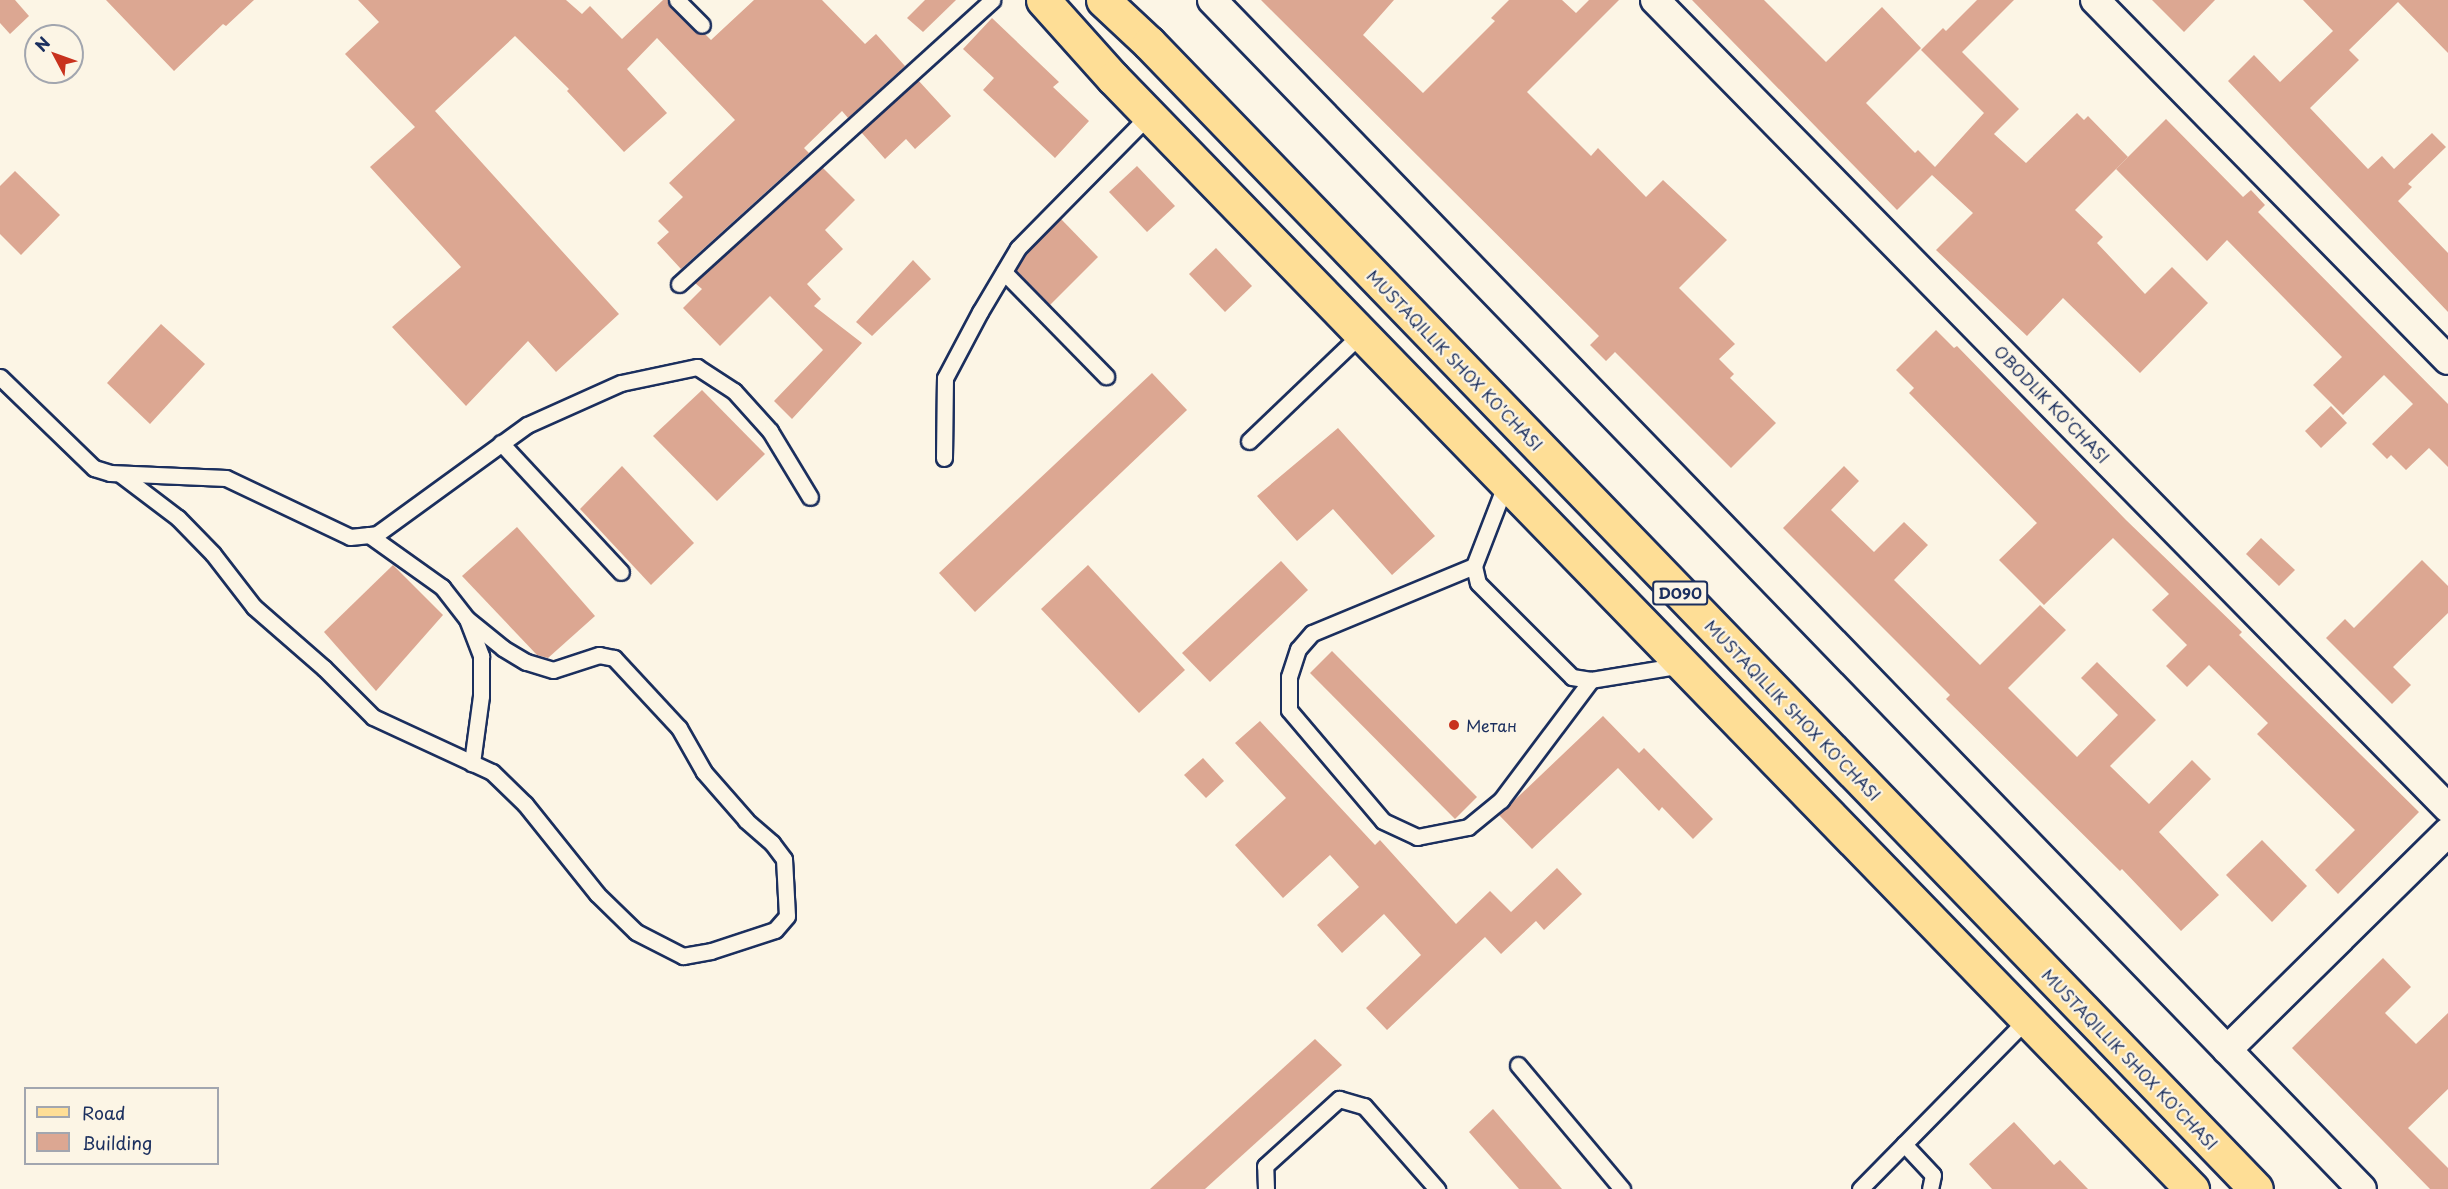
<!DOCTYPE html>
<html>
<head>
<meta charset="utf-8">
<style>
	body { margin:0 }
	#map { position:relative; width:2448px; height:1189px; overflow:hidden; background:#fcf5e5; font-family:"Playpen Sans",sans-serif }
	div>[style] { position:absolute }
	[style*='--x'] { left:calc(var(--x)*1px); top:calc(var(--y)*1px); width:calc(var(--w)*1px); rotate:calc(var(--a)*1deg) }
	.building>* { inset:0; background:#dca792 }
	.roads { filter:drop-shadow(2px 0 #1b2f5e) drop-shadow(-2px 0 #1b2f5e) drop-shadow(0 2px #1b2f5e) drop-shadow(0 -2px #1b2f5e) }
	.lane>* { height:15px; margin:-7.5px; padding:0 7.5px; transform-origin:7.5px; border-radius:7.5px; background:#fcf5e5 }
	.street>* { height:28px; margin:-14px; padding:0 14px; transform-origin:14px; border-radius:14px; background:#fcf5e5 }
	.primary>* { height:33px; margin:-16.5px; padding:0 16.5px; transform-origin:16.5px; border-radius:16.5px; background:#fede96 }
	.dots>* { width:16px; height:16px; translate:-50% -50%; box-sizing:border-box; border:3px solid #fcf5e5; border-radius:50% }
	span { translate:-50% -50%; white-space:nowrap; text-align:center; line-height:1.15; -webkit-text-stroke:4.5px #fcf5e5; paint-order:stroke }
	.shield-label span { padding:2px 4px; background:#fcf5e5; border:2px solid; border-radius:4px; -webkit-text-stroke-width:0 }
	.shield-label { font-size:15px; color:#1b2f5e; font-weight:700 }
	.street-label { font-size:16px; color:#1b2f5e }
	.poi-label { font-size:16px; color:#1b2f5e }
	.left { translate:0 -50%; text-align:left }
	.legend { position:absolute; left:24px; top:1087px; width:195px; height:78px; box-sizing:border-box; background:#fcf5e5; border:2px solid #a2a6af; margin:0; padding:8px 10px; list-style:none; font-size:18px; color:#1b2f5e }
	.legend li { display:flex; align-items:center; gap:12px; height:30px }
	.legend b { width:30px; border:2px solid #a2a6af }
	.north { position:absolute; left:24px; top:24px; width:60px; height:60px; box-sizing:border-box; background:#fcf5e5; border:2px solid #a2a6af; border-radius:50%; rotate:311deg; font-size:16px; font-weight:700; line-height:24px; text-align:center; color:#1b2f5e }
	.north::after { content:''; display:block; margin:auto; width:21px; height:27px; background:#c8321e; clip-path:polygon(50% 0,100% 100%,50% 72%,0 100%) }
</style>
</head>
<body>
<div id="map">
	<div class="building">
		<div style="clip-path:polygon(0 0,15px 0,29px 16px,10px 34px,0 23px)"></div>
		<div style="clip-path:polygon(106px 0,254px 0,226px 26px,223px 24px,174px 71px)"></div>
		<div style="clip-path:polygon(358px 0,566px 0,582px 14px,590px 6px,622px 39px,663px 0,668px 0,670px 7px,695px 32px,705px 34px,711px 40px,754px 0,822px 0,865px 44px,876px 34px,905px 66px,848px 118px,842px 111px,804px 148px,809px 153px,681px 269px,657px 243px,669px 232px,658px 221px,683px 197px,669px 183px,735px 120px,657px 38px,627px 69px,667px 113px,624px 152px,567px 91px,569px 89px,515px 36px,435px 111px,619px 314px,556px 372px,528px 341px,466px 406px,392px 327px,461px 267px,370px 167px,415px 127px,345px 54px,379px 22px)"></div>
		<div style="clip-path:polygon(925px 0,956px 0,923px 32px,907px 18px)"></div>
		<div style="clip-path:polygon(1261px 0,1394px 0,1363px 35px,1423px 93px,1495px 21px,1491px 18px,1509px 0,1562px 0,1576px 13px,1589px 0,1619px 0,1527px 92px,1591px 156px,1598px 148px,1646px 197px,1663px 180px,1727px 240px,1679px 288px,1735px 344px,1719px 359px,1734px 374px,1730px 378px,1776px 423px,1731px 468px,1615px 352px,1606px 361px,1590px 345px,1599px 336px)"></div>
		<div style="clip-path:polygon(1692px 0,1764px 0,1826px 62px,1882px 7px,1921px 48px,1866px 103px,1915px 153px,1918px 150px,1935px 167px,1984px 113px,1921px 50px,1943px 28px,1946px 31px,1977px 0,2014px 0,1962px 52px,2019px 109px,1994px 134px,2026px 163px,2077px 113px,2084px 120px,2088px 116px,2128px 157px,2075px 210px,2103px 237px,2097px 243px,2145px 294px,2172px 267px,2208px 303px,2140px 373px,2063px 298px,2027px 336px,1936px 250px,1973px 213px,1932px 175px,1897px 210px)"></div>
		<div style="clip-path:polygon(2152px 0,2215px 0,2184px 32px)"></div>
		<div style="clip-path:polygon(2303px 0,2448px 0,2448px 53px,2398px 2px,2349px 50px,2359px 60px,2310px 108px,2368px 169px,2382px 156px,2394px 169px,2432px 133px,2446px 147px,2408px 184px,2412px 187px,2398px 201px,2448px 253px,2448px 312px,2228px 81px,2254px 55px,2280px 82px,2333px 31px)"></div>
		<div style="clip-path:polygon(992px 18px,1059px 82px,1053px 87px,1089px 121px,1055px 158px,983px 90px,994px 78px,963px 49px)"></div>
		<div style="clip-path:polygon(918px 80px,951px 116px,915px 149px,906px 139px,885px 159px,861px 132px)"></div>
		<div style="clip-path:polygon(2166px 119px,2243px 197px,2251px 190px,2265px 205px,2258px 212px,2448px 404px,2448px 467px,2429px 448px,2406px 470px,2391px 455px,2387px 459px,2372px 444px,2413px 404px,2384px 375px,2343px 415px,2313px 385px,2342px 357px,2227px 240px,2207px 261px,2116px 169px)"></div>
		<div style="clip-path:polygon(1137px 166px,1175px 206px,1147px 232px,1109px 192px)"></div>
		<div style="clip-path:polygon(822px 167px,855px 200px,825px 230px,843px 249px,807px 284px,821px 299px,814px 306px,862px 343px,792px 419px,774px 401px,823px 350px,770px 296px,720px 346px,683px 308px,702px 289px,695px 283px)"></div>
		<div style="clip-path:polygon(15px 171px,60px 215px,21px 255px,0 234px,0 186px)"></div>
		<div style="clip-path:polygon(1061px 219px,1098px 257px,1050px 305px,1016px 270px,1026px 254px)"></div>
		<div style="clip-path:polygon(1216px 248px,1252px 286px,1225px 312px,1189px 274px)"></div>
		<div style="clip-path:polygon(913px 260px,931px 279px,872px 336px,856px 322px)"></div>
		<div style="clip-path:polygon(161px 324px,205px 364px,150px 424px,107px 383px)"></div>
		<div style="clip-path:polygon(1936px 330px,1954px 348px,1957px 346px,2126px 520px,2242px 632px,2239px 635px,2419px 812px,2338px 894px,2315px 870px,2355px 830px,2257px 734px,2268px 723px,2209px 665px,2187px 687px,2166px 666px,2187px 645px,2152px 610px,2169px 594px,2113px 538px,2044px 605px,1999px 560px,2037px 523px,1909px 393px,1914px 388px,1896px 370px)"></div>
		<div style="clip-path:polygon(1152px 373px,1187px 410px,975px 612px,939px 573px)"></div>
		<div style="clip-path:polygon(702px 390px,765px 454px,717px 501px,653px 436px)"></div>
		<div style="clip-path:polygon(2331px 406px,2347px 423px,2321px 448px,2305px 431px)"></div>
		<div style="clip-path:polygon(1338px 428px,1435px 536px,1392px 575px,1333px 509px,1297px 541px,1257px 496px)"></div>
		<div style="clip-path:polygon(622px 466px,694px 543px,651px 585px,580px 509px)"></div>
		<div style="clip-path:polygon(1844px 466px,1859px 481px,1831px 510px,1874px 552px,1904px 522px,1928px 545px,1894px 580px,1980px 665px,2040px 605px,2066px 630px,2008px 688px,2077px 757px,2118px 715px,2081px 678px,2097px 662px,2156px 720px,2110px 766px,2149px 804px,2192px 760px,2211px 779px,2159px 832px,2219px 895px,2181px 931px,2122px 869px,2120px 871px,1946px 699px,1950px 695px,1783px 528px)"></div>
		<div style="clip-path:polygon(517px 527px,595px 616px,548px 658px,537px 655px,462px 576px)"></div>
		<div style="clip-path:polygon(2261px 538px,2295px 570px,2279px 586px,2246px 554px)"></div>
		<div style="clip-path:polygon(2422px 560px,2448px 586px,2448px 613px,2393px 667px,2411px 685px,2392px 704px,2326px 638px,2345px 619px,2354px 628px)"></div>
		<div style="clip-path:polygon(1281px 561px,1308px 590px,1210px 682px,1182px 653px)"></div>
		<div style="clip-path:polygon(393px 565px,443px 615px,376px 691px,324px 632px)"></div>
		<div style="clip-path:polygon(1088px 565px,1185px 670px,1139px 713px,1041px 609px)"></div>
		<div style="clip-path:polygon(1332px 651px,1477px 797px,1455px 819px,1310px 673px)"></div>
		<div style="clip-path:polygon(1603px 716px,1639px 753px,1644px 748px,1713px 819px,1693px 839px,1662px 807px,1659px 811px,1618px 768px,1532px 849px,1499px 815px)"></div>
		<div style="clip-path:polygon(1260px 721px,1375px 845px,1380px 840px,1456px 924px,1490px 891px,1511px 912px,1557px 868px,1582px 894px,1544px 930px,1536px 921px,1501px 954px,1485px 937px,1387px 1030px,1366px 1008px,1421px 955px,1384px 914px,1342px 953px,1317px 925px,1359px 887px,1330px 855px,1283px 898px,1235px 845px,1286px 798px,1235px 743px)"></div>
		<div style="clip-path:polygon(1203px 758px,1224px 781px,1206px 798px,1184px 775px)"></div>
		<div style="clip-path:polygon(2262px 840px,2307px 886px,2272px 922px,2226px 875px)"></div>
		<div style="clip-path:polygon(2383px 958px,2411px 987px,2385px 1013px,2416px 1044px,2448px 1013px,2448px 1089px,2408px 1128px,2448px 1168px,2448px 1189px,2430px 1189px,2292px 1048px)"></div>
		<div style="clip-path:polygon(1315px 1039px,1342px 1065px,1205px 1189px,1150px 1189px)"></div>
		<div style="clip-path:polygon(1493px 1109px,1562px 1189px,1519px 1189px,1469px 1132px)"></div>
		<div style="clip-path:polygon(2014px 1122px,2054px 1165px,2060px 1160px,2088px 1189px,1992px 1189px,1969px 1164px)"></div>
	</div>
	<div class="roads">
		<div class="lane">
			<div style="--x:677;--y:0;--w:35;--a:45"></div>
			<div style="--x:1004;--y:272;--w:146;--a:45.6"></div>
			<div style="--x:679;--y:284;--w:423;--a:-42.2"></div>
			<div style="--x:0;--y:377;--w:131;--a:44.1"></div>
			<div style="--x:94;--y:468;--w:17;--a:17"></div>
			<div style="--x:110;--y:473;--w:116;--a:2.5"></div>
			<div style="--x:226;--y:478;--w:137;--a:25.4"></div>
			<div style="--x:350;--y:537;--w:27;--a:-6"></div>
			<div style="--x:377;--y:534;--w:185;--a:-36"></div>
			<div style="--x:527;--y:425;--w:103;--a:-24.1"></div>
			<div style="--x:621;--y:383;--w:78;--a:-11.9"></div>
			<div style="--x:697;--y:367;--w:44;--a:33"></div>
			<div style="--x:734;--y:391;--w:54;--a:48"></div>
			<div style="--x:770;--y:431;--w:77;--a:58.8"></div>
			<div style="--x:1249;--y:441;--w:155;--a:-43.7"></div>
			<div style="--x:501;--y:443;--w:176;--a:47.1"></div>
			<div style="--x:944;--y:458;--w:80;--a:-89.3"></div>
			<div style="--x:945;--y:378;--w:75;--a:-62.1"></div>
			<div style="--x:980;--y:312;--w:74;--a:-59.3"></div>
			<div style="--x:1018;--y:248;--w:187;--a:-45.4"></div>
			<div style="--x:120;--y:474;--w:73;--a:37.2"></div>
			<div style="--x:178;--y:518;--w:50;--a:45.8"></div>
			<div style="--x:213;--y:554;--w:67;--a:52.3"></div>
			<div style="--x:254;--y:607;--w:93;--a:41.1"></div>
			<div style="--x:324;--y:668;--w:69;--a:45"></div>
			<div style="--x:373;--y:717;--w:131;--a:24.8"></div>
			<div style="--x:492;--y:772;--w:46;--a:44.1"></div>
			<div style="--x:525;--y:804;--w:115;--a:51.3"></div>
			<div style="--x:597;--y:894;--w:54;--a:44.3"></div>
			<div style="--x:636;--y:932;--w:53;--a:27.1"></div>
			<div style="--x:683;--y:956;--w:28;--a:-10"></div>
			<div style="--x:711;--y:951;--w:67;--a:-18.2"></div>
			<div style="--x:775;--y:930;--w:18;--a:-49"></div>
			<div style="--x:787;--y:916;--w:57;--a:-93"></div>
			<div style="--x:784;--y:859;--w:20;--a:-127"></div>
			<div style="--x:772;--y:843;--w:35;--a:-139"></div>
			<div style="--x:746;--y:820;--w:64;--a:-131.2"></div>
			<div style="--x:704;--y:772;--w:51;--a:-119.6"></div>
			<div style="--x:679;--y:728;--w:96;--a:-132.9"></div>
			<div style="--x:614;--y:658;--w:15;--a:-169"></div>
			<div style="--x:599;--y:655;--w:48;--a:161.9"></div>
			<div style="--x:553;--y:670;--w:28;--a:-163"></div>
			<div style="--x:526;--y:662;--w:27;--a:-149"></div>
			<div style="--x:503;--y:648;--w:46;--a:-141.1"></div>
			<div style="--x:1506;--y:483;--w:89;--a:111.1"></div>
			<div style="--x:1474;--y:566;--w:17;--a:77"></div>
			<div style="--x:1478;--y:583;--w:133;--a:45"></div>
			<div style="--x:1572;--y:677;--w:19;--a:9"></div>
			<div style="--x:1591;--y:680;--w:93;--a:-9.3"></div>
			<div style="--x:369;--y:535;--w:90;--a:35.5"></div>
			<div style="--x:442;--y:587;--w:41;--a:52"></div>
			<div style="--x:467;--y:619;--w:40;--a:69"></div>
			<div style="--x:481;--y:656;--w:40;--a:90"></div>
			<div style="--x:481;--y:696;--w:68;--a:97.7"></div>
			<div style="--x:1474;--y:566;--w:175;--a:157.5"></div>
			<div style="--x:1312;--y:633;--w:21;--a:131"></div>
			<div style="--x:1298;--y:649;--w:29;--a:108"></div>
			<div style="--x:1289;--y:677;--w:33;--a:90"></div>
			<div style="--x:1289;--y:710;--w:145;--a:49.7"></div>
			<div style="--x:1383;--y:821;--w:38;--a:25"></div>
			<div style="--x:1417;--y:837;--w:52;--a:-11.1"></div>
			<div style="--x:1468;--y:827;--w:43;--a:-39.3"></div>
			<div style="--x:1501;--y:800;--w:150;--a:-53.1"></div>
			<div style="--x:1518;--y:1065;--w:162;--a:50"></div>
			<div style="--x:1904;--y:1144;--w:42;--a:46.9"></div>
			<div style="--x:1933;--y:1175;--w:14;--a:102"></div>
			<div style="--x:1266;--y:1189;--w:23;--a:-92"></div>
			<div style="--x:1265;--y:1166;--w:100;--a:-42.2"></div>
			<div style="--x:1339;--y:1099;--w:26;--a:16"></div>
			<div style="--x:1364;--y:1106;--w:111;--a:48.7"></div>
			<div style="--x:1860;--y:1189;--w:238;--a:-45.5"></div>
		</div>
		<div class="street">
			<div style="--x:1212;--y:0;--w:1654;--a:45.96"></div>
			<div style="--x:1655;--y:0;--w:1132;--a:45.54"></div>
			<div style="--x:2095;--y:0;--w:504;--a:45.56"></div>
			<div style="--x:2227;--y:1050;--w:310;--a:-44.6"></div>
		</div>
		<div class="primary">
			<div style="--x:1043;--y:0;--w:105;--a:48.1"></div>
			<div style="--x:1113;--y:78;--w:1549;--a:45.84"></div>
			<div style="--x:1103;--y:0;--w:63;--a:43.1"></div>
			<div style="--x:1149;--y:43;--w:1593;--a:45.99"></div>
		</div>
	</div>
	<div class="dots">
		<div style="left:1454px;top:725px;background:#c8321e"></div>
	</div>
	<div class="shield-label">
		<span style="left:1680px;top:593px">D090</span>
	</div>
	<div class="street-label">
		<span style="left:1455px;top:360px;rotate:46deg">MUSTAQILLIK SHOX KO'CHASI</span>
		<span style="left:2052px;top:404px;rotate:46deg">OBODLIK KO'CHASI</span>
		<span style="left:1793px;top:710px;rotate:46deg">MUSTAQILLIK SHOX KO'CHASI</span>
		<span style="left:2130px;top:1059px;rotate:46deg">MUSTAQILLIK SHOX KO'CHASI</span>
	</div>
	<div class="poi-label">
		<span class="left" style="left:1466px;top:725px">Метан</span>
	</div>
	<ul class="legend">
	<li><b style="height:8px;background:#fede96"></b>Road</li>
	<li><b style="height:16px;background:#dca792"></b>Building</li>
	</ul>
	<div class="north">N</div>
</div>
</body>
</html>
